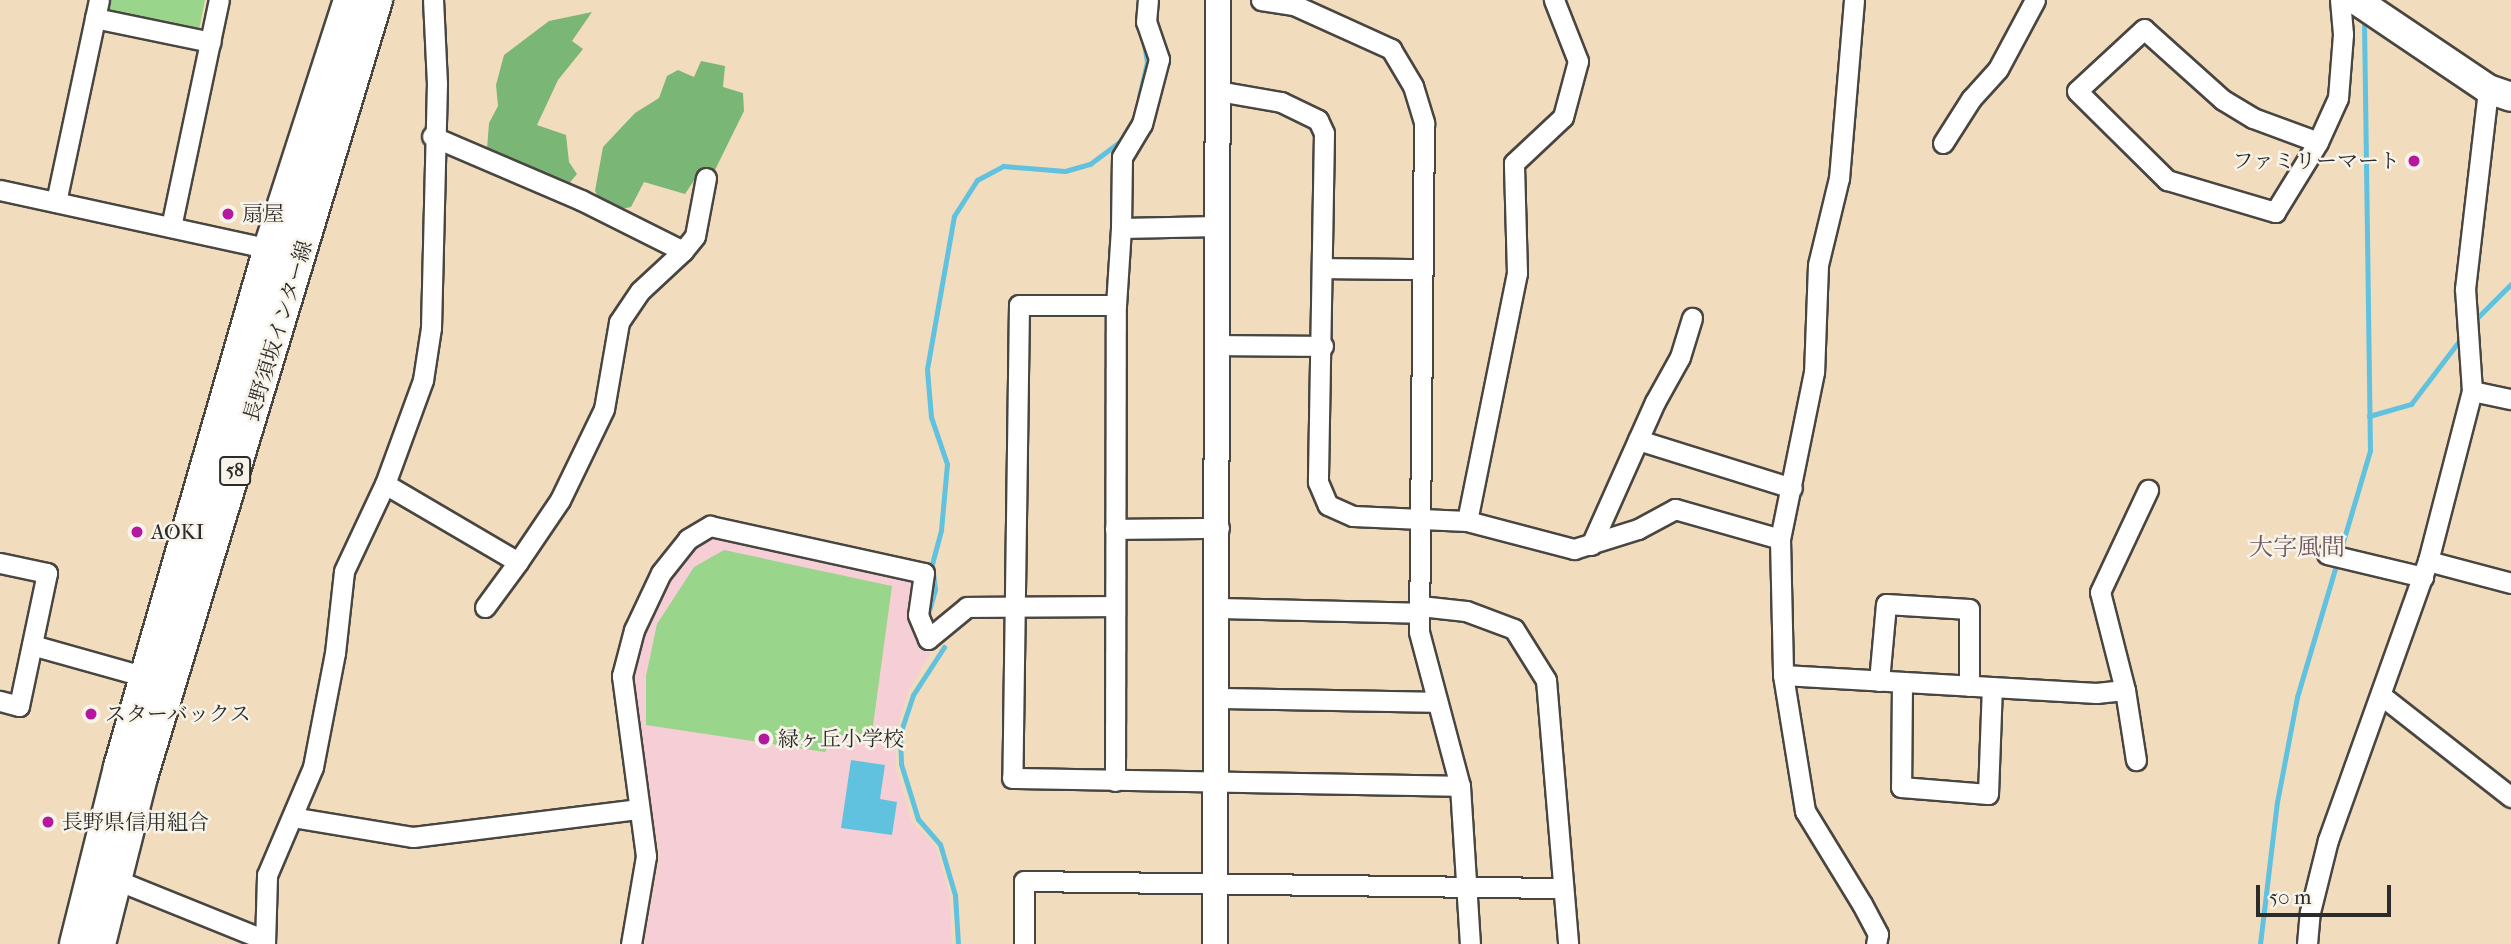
<!DOCTYPE html>
<html>
<head>
<meta charset="utf-8">
<style>
	body { margin:0 }
	#map { position:relative; width:2511px; height:944px; overflow:hidden; background:#f2dcbe; font-family:"IM FELL French Canon","Noto Serif JP",serif }
	div>[style] { position:absolute }
	[style*='--x'] { left:calc(var(--x)*1px); top:calc(var(--y)*1px); width:calc(var(--w)*1px); rotate:calc(var(--a)*1deg) }
	.built>* { inset:0; background:#f6cfd6 }
	.green>* { inset:0; background:#99d58a }
	.forest>* { inset:0; background:#7ab676 }
	.water>* { inset:0; background:#60c2de }
	.stream>* { height:5px; margin:-2.5px; padding:0 2.5px; transform-origin:2.5px; border-radius:2.5px; background:#60c2de }
	.roads { filter:drop-shadow(2px 0 #494641) drop-shadow(-2px 0 #494641) drop-shadow(0 2px #494641) drop-shadow(0 -2px #494641) }
	.minor>* { height:19px; margin:-9.5px; padding:0 9.5px; transform-origin:9.5px; border-radius:9.5px; background:#fff }
	.tertiary>* { height:24px; margin:-12px; padding:0 12px; transform-origin:12px; border-radius:12px; background:#fff }
	.secondary>* { height:28px; margin:-14px; padding:0 14px; transform-origin:14px; border-radius:14px; background:#fff }
	.primary>* { height:32px; margin:-16px; padding:0 16px; transform-origin:16px; border-radius:16px; background:#fff }
	.dots>* { width:19px; height:19px; translate:-50% -50%; box-sizing:border-box; border:4px solid #f7f3e8; border-radius:50% }
	span { translate:-50% -50%; white-space:nowrap; text-align:center; line-height:1.15; -webkit-text-stroke:5px #f7f3e8; paint-order:stroke }
	.shield-label span { padding:2px 5px; background:#f7f3e8; border:2px solid; border-radius:5px; -webkit-text-stroke-width:0 }
	.shield-label { font-size:19px; color:#2b2b2b; font-weight:700 }
	.poi-label { font-size:21px; color:#2b2b2b }
	.right { translate:-100% -50%; text-align:right }
	.left { translate:0 -50%; text-align:left }
	.street-label { font-size:21px; color:#2b2b2b }
	.quarter-label { font-size:24px; color:#705860 }
	.scale { position:absolute; left:2256px; top:885px; width:135px; height:32px; box-sizing:border-box; border:4px solid #2b2b2b; border-top:0; padding-left:9px; font-size:21px; line-height:24px; white-space:nowrap; color:#2b2b2b; -webkit-text-stroke:5px #f7f3e8; paint-order:stroke }
</style>
</head>
<body>
<div id="map">
	<div class="built">
		<div style="clip-path:polygon(713px 535px,914px 577px,910px 619px,930px 654px,908px 692px,895px 736px,896px 768px,912px 822px,936px 847px,950px 896px,952px 944px,644px 944px,660px 853px,628px 699px,637px 639px,673px 568px,692px 543px)"></div>
	</div>
	<div class="green">
		<div style="clip-path:polygon(106px 0,205px 0,198px 35px,111px 16px,104px 8px)"></div>
		<div style="clip-path:polygon(724px 550px,892px 586px,872px 733px,835px 736px,825px 752px,646px 725px,646px 676px,657px 624px,694px 567px)"></div>
	</div>
	<div class="forest">
		<div style="clip-path:polygon(592px 12px,572px 41px,583px 49px,558px 80px,537px 125px,566px 135px,569px 162px,577px 174px,562px 192px,487px 149px,489px 123px,498px 106px,496px 85px,504px 55px,549px 21px)"></div>
		<div style="clip-path:polygon(701px 61px,725px 66px,723px 87px,743px 93px,744px 111px,715px 170px,695px 179px,685px 194px,644px 182px,631px 207px,606px 212px,595px 191px,603px 147px,635px 113px,659px 98px,667px 76px,678px 70px,694px 77px)"></div>
	</div>
	<div class="water">
		<div style="clip-path:polygon(851px 760px,885px 765px,880px 799px,897px 802px,892px 835px,841px 828px)"></div>
	</div>
	<div class="stream">
		<div style="--x:1139;--y:97;--w:36;--a:-77"></div>
		<div style="--x:1147;--y:62;--w:20;--a:-99"></div>
		<div style="--x:2476;--y:319;--w:49;--a:-45"></div>
		<div style="--x:2369;--y:416;--w:44;--a:-15.9"></div>
		<div style="--x:2411;--y:404;--w:84;--a:-52.7"></div>
		<div style="--x:928;--y:614;--w:26;--a:-74"></div>
		<div style="--x:935;--y:589;--w:25;--a:-97"></div>
		<div style="--x:932;--y:564;--w:35;--a:-75"></div>
		<div style="--x:941;--y:530;--w:66;--a:-84.8"></div>
		<div style="--x:947;--y:464;--w:50;--a:-108.8"></div>
		<div style="--x:931;--y:417;--w:48;--a:-94.8"></div>
		<div style="--x:927;--y:369;--w:155;--a:-80"></div>
		<div style="--x:954;--y:216;--w:43;--a:-57.4"></div>
		<div style="--x:977;--y:180;--w:30;--a:-28"></div>
		<div style="--x:1003;--y:166;--w:62;--a:4.6"></div>
		<div style="--x:1065;--y:171;--w:26;--a:-16"></div>
		<div style="--x:1090;--y:164;--w:38;--a:-37"></div>
		<div style="--x:944;--y:647;--w:57;--a:122.9"></div>
		<div style="--x:913;--y:695;--w:41;--a:108.4"></div>
		<div style="--x:900;--y:734;--w:30;--a:88"></div>
		<div style="--x:901;--y:764;--w:58;--a:72.8"></div>
		<div style="--x:918;--y:819;--w:33;--a:49"></div>
		<div style="--x:940;--y:844;--w:53;--a:73.6"></div>
		<div style="--x:955;--y:895;--w:49;--a:86.5"></div>
		<div style="--x:2260;--y:944;--w:143;--a:-83.2"></div>
		<div style="--x:2277;--y:802;--w:107;--a:-79.2"></div>
		<div style="--x:2297;--y:697;--w:257;--a:-73.5"></div>
		<div style="--x:2370;--y:451;--w:426;--a:-90.8"></div>
	</div>
	<div class="roads">
		<div class="minor">
			<div style="--x:1261;--y:0;--w:33;--a:9"></div>
			<div style="--x:1294;--y:5;--w:107;--a:24.4"></div>
			<div style="--x:1391;--y:49;--w:43;--a:59.3"></div>
			<div style="--x:1413;--y:86;--w:39;--a:73"></div>
			<div style="--x:1424;--y:123;--w:509;--a:90.56"></div>
			<div style="--x:1419;--y:632;--w:159;--a:75.1"></div>
			<div style="--x:1460;--y:786;--w:158;--a:86.4"></div>
			<div style="--x:1854;--y:0;--w:179;--a:94.8"></div>
			<div style="--x:1839;--y:178;--w:89;--a:103.6"></div>
			<div style="--x:1818;--y:265;--w:107;--a:92.1"></div>
			<div style="--x:1814;--y:372;--w:170;--a:101.5"></div>
			<div style="--x:1780;--y:539;--w:136;--a:88.7"></div>
			<div style="--x:1783;--y:675;--w:138;--a:80.8"></div>
			<div style="--x:1805;--y:811;--w:109;--a:58.5"></div>
			<div style="--x:1862;--y:904;--w:34;--a:62"></div>
			<div style="--x:1878;--y:934;--w:10;--a:101"></div>
			<div style="--x:95;--y:18;--w:118;--a:11.7"></div>
			<div style="--x:1218;--y:91;--w:64;--a:9.9"></div>
			<div style="--x:1281;--y:102;--w:41;--a:25.9"></div>
			<div style="--x:1318;--y:120;--w:14;--a:65"></div>
			<div style="--x:1324;--y:133;--w:349;--a:91"></div>
			<div style="--x:1318;--y:482;--w:25;--a:67"></div>
			<div style="--x:1328;--y:505;--w:27;--a:24"></div>
			<div style="--x:1353;--y:516;--w:114;--a:2.5"></div>
			<div style="--x:1467;--y:521;--w:111;--a:14.7"></div>
			<div style="--x:1574;--y:549;--w:67;--a:-17.4"></div>
			<div style="--x:1638;--y:529;--w:42;--a:-28.4"></div>
			<div style="--x:1675;--y:509;--w:109;--a:15.9"></div>
			<div style="--x:2318;--y:142;--w:69;--a:-159.7"></div>
			<div style="--x:2253;--y:118;--w:35;--a:-149"></div>
			<div style="--x:2223;--y:100;--w:106;--a:-138.1"></div>
			<div style="--x:2144;--y:29;--w:91;--a:137.2"></div>
			<div style="--x:2077;--y:91;--w:127;--a:44.7"></div>
			<div style="--x:2167;--y:180;--w:113;--a:16.5"></div>
			<div style="--x:2275;--y:212;--w:82;--a:-58.4"></div>
			<div style="--x:2318;--y:142;--w:48;--a:-65.6"></div>
			<div style="--x:2338;--y:98;--w:64;--a:-85.5"></div>
			<div style="--x:2343;--y:34;--w:34;--a:-95"></div>
			<div style="--x:1943;--y:143;--w:52;--a:-57.5"></div>
			<div style="--x:1971;--y:99;--w:40;--a:-48"></div>
			<div style="--x:1998;--y:69;--w:78;--a:-61.8"></div>
			<div style="--x:0;--y:190;--w:286;--a:12.3"></div>
			<div style="--x:56;--y:202;--w:207;--a:-78"></div>
			<div style="--x:1218;--y:226;--w:97;--a:178.8"></div>
			<div style="--x:1121;--y:228;--w:77;--a:93.7"></div>
			<div style="--x:1116;--y:305;--w:97;--a:180"></div>
			<div style="--x:1019;--y:305;--w:473;--a:90.8"></div>
			<div style="--x:1012;--y:778;--w:448;--a:1"></div>
			<div style="--x:171;--y:227;--w:232;--a:-78.1"></div>
			<div style="--x:1121;--y:228;--w:71;--a:-89.2"></div>
			<div style="--x:1122;--y:157;--w:39;--a:-59"></div>
			<div style="--x:1142;--y:124;--w:67;--a:-75.3"></div>
			<div style="--x:1159;--y:59;--w:39;--a:-109"></div>
			<div style="--x:1146;--y:22;--w:22;--a:-85"></div>
			<div style="--x:683;--y:251;--w:19;--a:-51"></div>
			<div style="--x:695;--y:236;--w:59;--a:-79.3"></div>
			<div style="--x:1325;--y:268;--w:98;--a:0.6"></div>
			<div style="--x:1216;--y:345;--w:107;--a:0.5"></div>
			<div style="--x:2472;--y:391;--w:40;--a:12"></div>
			<div style="--x:1638;--y:440;--w:161;--a:17.3"></div>
			<div style="--x:385;--y:484;--w:154;--a:30.4"></div>
			<div style="--x:518;--y:562;--w:75;--a:-55.9"></div>
			<div style="--x:560;--y:500;--w:101;--a:-64.2"></div>
			<div style="--x:604;--y:409;--w:88;--a:-80.2"></div>
			<div style="--x:619;--y:322;--w:37;--a:-56"></div>
			<div style="--x:640;--y:291;--w:59;--a:-42.9"></div>
			<div style="--x:683;--y:251;--w:114;--a:-153.4"></div>
			<div style="--x:581;--y:200;--w:162;--a:-156.8"></div>
			<div style="--x:1467;--y:521;--w:253;--a:-78.6"></div>
			<div style="--x:1517;--y:273;--w:110;--a:-91.6"></div>
			<div style="--x:1514;--y:163;--w:67;--a:-43.2"></div>
			<div style="--x:1563;--y:117;--w:58;--a:-75"></div>
			<div style="--x:1578;--y:61;--w:66;--a:-111.5"></div>
			<div style="--x:1115;--y:529;--w:104;--a:-0.6"></div>
			<div style="--x:1591;--y:545;--w:157;--a:-65.9"></div>
			<div style="--x:1655;--y:402;--w:51;--a:-60.9"></div>
			<div style="--x:1680;--y:357;--w:41;--a:-72.9"></div>
			<div style="--x:2327;--y:554;--w:99;--a:13.5"></div>
			<div style="--x:2428;--y:561;--w:86;--a:14.8"></div>
			<div style="--x:0;--y:563;--w:48;--a:12"></div>
			<div style="--x:47;--y:573;--w:136;--a:101.9"></div>
			<div style="--x:19;--y:706;--w:20;--a:-165"></div>
			<div style="--x:1420;--y:606;--w:46;--a:6.2"></div>
			<div style="--x:1466;--y:611;--w:51;--a:20.6"></div>
			<div style="--x:1514;--y:629;--w:60;--a:57.9"></div>
			<div style="--x:1546;--y:680;--w:265;--a:85.2"></div>
			<div style="--x:485;--y:607;--w:56;--a:-53.7"></div>
			<div style="--x:1219;--y:608;--w:200;--a:1.4"></div>
			<div style="--x:32;--y:645;--w:118;--a:15.7"></div>
			<div style="--x:1783;--y:675;--w:314;--a:3.3"></div>
			<div style="--x:2096;--y:693;--w:29;--a:-6"></div>
			<div style="--x:2125;--y:690;--w:71;--a:81.1"></div>
			<div style="--x:1879;--y:681;--w:77;--a:-84.8"></div>
			<div style="--x:1886;--y:604;--w:83;--a:3.4"></div>
			<div style="--x:1969;--y:609;--w:77;--a:90"></div>
			<div style="--x:1902;--y:682;--w:105;--a:90.5"></div>
			<div style="--x:1901;--y:787;--w:87;--a:4.6"></div>
			<div style="--x:1988;--y:794;--w:107;--a:-87.9"></div>
			<div style="--x:2125;--y:690;--w:101;--a:-104.3"></div>
			<div style="--x:2100;--y:592;--w:113;--a:-64.8"></div>
			<div style="--x:2382;--y:696;--w:164;--a:38.1"></div>
			<div style="--x:1217;--y:698;--w:219;--a:1"></div>
			<div style="--x:1115;--y:781;--w:476;--a:-89.9"></div>
			<div style="--x:292;--y:817;--w:123;--a:9.4"></div>
			<div style="--x:413;--y:837;--w:226;--a:-7.1"></div>
			<div style="--x:114;--y:879;--w:163;--a:22"></div>
			<div style="--x:265;--y:944;--w:69;--a:-88.3"></div>
			<div style="--x:267;--y:875;--w:117;--a:-66.9"></div>
			<div style="--x:313;--y:767;--w:116;--a:-79.1"></div>
			<div style="--x:335;--y:653;--w:82;--a:-83.7"></div>
			<div style="--x:344;--y:571;--w:96;--a:-64.8"></div>
			<div style="--x:385;--y:484;--w:111;--a:-69.9"></div>
			<div style="--x:423;--y:380;--w:53;--a:-81.3"></div>
			<div style="--x:431;--y:328;--w:244;--a:-88.6"></div>
			<div style="--x:437;--y:84;--w:84;--a:-92.7"></div>
			<div style="--x:631;--y:944;--w:89;--a:-80.3"></div>
			<div style="--x:646;--y:856;--w:182;--a:-97.6"></div>
			<div style="--x:622;--y:676;--w:48;--a:-75.4"></div>
			<div style="--x:634;--y:630;--w:63;--a:-64.7"></div>
			<div style="--x:661;--y:573;--w:43;--a:-51.5"></div>
			<div style="--x:688;--y:539;--w:26;--a:-31"></div>
			<div style="--x:710;--y:526;--w:219;--a:12.4"></div>
			<div style="--x:924;--y:573;--w:42;--a:98.1"></div>
			<div style="--x:918;--y:615;--w:26;--a:67"></div>
			<div style="--x:928;--y:639;--w:50;--a:-39.4"></div>
			<div style="--x:967;--y:607;--w:148;--a:-0.4"></div>
			<div style="--x:1024;--y:944;--w:63;--a:-90"></div>
			<div style="--x:1024;--y:881;--w:537;--a:0.75"></div>
			<div style="--x:2307;--y:944;--w:32;--a:-85"></div>
			<div style="--x:2310;--y:912;--w:74;--a:-76"></div>
			<div style="--x:2328;--y:840;--w:296;--a:-70.3"></div>
			<div style="--x:2428;--y:561;--w:176;--a:-75.5"></div>
			<div style="--x:2472;--y:391;--w:102;--a:-93.9"></div>
			<div style="--x:2465;--y:289;--w:201;--a:-83.4"></div>
		</div>
		<div class="tertiary">
			<div style="--x:1215;--y:944;--w:944;--a:-89.82"></div>
		</div>
		<div class="secondary">
			<div style="--x:2356;--y:0;--w:159;--a:34"></div>
			<div style="--x:2488;--y:89;--w:24;--a:19"></div>
		</div>
		<div class="primary">
			<div style="--x:76;--y:944;--w:182;--a:-76"></div>
			<div style="--x:120;--y:767;--w:540;--a:-73.88"></div>
			<div style="--x:270;--y:248;--w:261;--a:-72.1"></div>
			<div style="--x:99;--y:944;--w:172;--a:-75.9"></div>
			<div style="--x:141;--y:777;--w:812;--a:-73.17"></div>
		</div>
	</div>
	<div class="dots">
		<div style="left:2414px;top:161px;background:#b5179e"></div>
		<div style="left:228px;top:214px;background:#b5179e"></div>
		<div style="left:137px;top:532px;background:#b5179e"></div>
		<div style="left:91px;top:714px;background:#b5179e"></div>
		<div style="left:764px;top:739px;background:#b5179e"></div>
		<div style="left:48px;top:822px;background:#b5179e"></div>
	</div>
	<div class="shield-label">
		<span style="left:235px;top:471px">58</span>
	</div>
	<div class="poi-label">
		<span class="right" style="left:2400px;top:161px">ファミリーマート</span>
		<span class="left" style="left:242px;top:214px">扇屋</span>
		<span class="left" style="left:151px;top:532px">AOKI</span>
		<span class="left" style="left:105px;top:714px">スターバックス</span>
		<span class="left" style="left:778px;top:739px">緑ヶ丘小学校</span>
		<span class="left" style="left:62px;top:822px">長野県信用組合</span>
	</div>
	<div class="street-label">
		<span style="left:278px;top:331px;rotate:-73deg">長野須坂インター線</span>
	</div>
	<div class="quarter-label">
		<span style="left:2297px;top:548px">大字風間</span>
	</div>
	<div class="scale">50 m</div>
</div>
</body>
</html>
